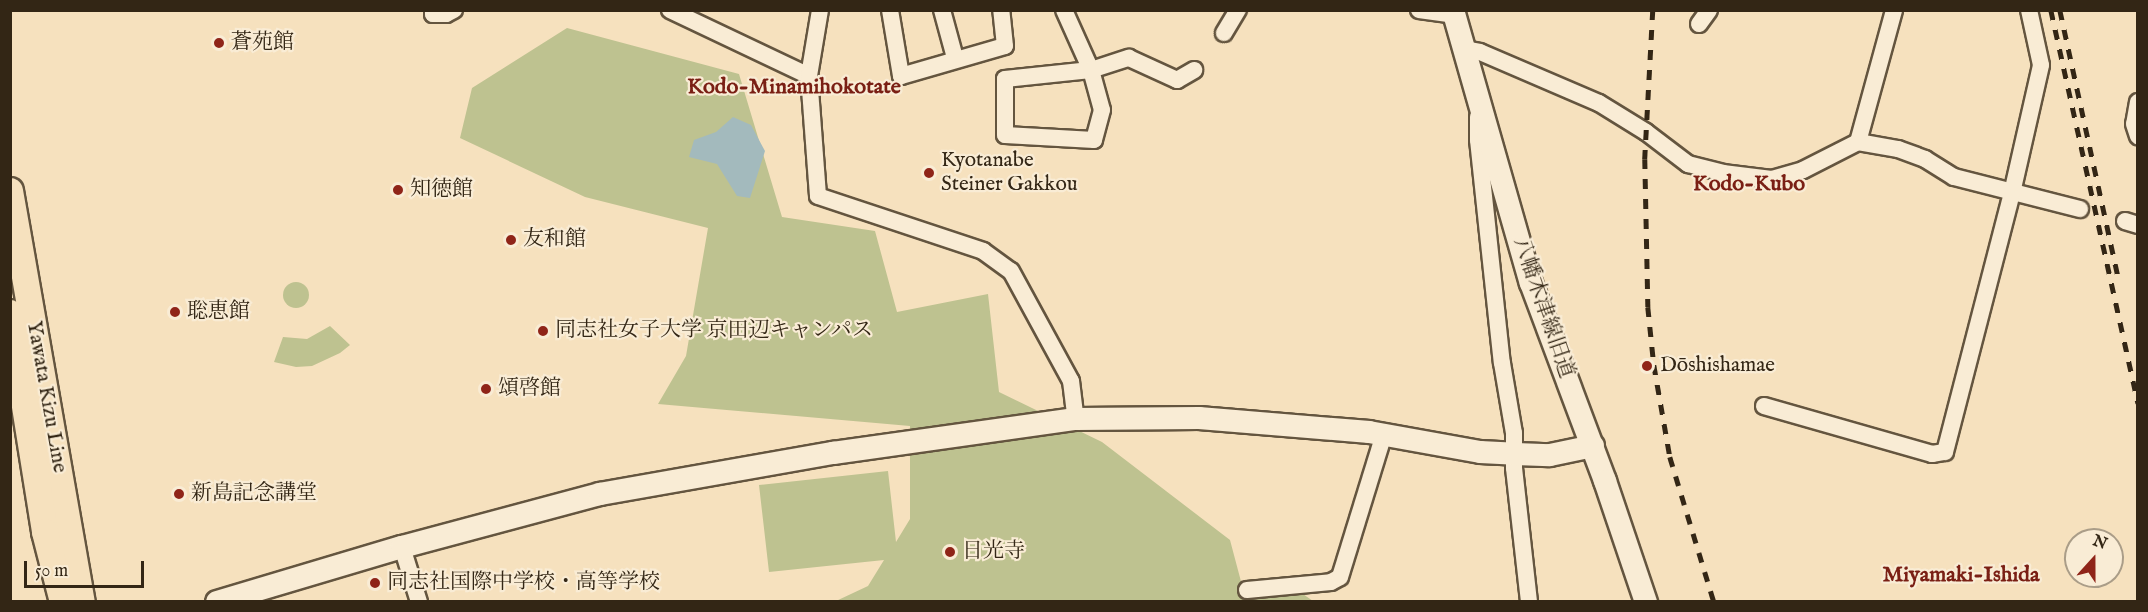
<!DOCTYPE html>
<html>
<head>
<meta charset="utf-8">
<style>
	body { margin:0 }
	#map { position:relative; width:2148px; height:612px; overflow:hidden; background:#f6e1be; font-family:"IM FELL English","Noto Serif JP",serif }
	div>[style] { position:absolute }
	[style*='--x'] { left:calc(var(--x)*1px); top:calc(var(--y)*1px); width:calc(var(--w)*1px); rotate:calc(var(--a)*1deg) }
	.green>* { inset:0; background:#bec290 }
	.round { border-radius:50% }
	.water>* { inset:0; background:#a3babd }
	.roads { filter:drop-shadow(2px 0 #64553f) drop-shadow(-2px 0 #64553f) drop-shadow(0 2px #64553f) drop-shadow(0 -2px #64553f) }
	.street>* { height:16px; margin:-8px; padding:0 8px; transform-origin:8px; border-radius:8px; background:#f9ecd5 }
	.secondary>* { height:22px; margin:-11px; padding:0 11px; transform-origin:11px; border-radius:11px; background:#f9ecd5 }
	.primary>* { height:26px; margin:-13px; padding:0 13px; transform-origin:13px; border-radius:13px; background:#f6e1be }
	.rail>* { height:4.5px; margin-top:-2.25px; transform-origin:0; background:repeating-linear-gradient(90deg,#332615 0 10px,transparent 0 20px) }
	.dots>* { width:16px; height:16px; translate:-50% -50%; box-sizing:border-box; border:3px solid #f9ecd5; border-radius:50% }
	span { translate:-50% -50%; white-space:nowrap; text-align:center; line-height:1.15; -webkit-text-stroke:4.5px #f9ecd5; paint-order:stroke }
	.poi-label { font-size:21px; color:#332615 }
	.left { translate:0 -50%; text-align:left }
	.street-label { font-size:21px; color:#332615 }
	.neighbourhood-label { font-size:22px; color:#7a1f14; font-weight:700 }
	.frame { position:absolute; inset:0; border:12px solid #332615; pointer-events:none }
	.north { position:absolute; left:2064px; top:528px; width:60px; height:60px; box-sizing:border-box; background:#f9ecd5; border:2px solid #aa9d88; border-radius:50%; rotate:21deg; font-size:16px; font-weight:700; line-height:24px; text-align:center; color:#332615 }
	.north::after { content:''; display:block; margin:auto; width:21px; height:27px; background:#8f2418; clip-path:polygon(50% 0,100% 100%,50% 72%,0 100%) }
	.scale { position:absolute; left:24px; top:561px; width:120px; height:27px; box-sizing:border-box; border:3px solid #332615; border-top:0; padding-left:8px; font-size:18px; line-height:21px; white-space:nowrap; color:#332615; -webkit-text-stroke:4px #f9ecd5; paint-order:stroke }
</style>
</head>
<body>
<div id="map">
	<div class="green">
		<div style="clip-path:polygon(567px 28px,739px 74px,782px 217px,875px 231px,897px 312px,988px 294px,999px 392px,1102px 442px,1230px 540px,1243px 589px,1300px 592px,1313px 601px,836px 601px,868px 586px,884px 560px,769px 572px,759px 485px,888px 471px,896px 542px,910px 519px,910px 426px,658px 404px,686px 356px,708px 228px,585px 197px,460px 138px,472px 88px)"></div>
		<div class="round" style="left:283px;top:282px;width:26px;height:26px"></div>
		<div style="clip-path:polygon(330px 326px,350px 345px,340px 353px,312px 366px,296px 367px,274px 362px,283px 337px,307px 339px)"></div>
	</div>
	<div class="water">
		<div style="clip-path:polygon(733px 117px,751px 125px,765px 151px,750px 198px,737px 196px,717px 164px,689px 157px,694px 140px,716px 132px)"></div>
	</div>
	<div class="roads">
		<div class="street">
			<div style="--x:433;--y:10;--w:4;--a:90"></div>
			<div style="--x:433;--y:14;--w:13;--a:0"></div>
			<div style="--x:446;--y:14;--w:9;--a:-27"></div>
			<div style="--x:670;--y:10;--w:154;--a:25.4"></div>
			<div style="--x:820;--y:10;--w:67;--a:99.5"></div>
			<div style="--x:809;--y:76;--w:120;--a:85.7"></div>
			<div style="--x:818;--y:196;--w:174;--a:18.4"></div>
			<div style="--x:983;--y:251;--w:34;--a:36"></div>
			<div style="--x:1011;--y:271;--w:125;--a:61.4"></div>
			<div style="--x:1071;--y:381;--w:38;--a:83"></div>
			<div style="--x:890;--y:10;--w:67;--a:80.5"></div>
			<div style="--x:901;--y:76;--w:108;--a:-16.1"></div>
			<div style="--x:1005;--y:46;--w:36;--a:-96"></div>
			<div style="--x:942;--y:10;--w:50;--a:74.8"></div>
			<div style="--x:1064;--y:10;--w:66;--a:65.8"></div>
			<div style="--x:1091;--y:70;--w:41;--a:74.6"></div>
			<div style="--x:1102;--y:110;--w:31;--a:105"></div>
			<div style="--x:1094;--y:140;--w:89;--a:-176.8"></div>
			<div style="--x:1005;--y:135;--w:56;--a:-90"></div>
			<div style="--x:1005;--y:79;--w:86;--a:-6"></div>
			<div style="--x:1091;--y:70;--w:40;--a:-18"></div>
			<div style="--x:1129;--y:58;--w:53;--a:24.6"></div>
			<div style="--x:1177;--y:80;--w:20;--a:-30"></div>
			<div style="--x:1419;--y:10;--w:35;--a:8"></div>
			<div style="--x:1699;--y:24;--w:17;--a:-54"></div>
			<div style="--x:1224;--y:33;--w:27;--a:-59"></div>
			<div style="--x:1465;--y:49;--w:15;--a:11"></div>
			<div style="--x:1480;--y:52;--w:129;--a:23.2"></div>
			<div style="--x:1599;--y:103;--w:55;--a:31.7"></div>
			<div style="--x:1646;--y:132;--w:53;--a:37.3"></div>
			<div style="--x:1688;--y:164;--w:36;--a:14"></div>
			<div style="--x:1723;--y:173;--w:49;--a:7"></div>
			<div style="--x:1772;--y:179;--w:32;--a:-16"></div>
			<div style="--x:1803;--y:170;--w:62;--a:-27"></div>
			<div style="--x:1858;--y:142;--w:41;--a:9.9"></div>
			<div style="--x:1898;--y:149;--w:29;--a:20"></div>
			<div style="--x:1925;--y:159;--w:34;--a:32"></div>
			<div style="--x:1954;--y:177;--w:130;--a:14.3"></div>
			<div style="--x:2138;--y:102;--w:22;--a:100"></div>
			<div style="--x:2134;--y:124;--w:13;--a:72"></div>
			<div style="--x:1478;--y:117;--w:23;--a:90"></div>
			<div style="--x:1478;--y:140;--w:224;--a:83.9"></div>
			<div style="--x:1502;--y:363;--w:71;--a:80.3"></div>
			<div style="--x:1514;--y:433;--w:35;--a:90"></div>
			<div style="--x:1514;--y:468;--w:135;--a:83.6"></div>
			<div style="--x:1858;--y:142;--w:137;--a:-74.7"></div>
			<div style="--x:2125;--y:221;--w:14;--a:17"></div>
			<div style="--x:1764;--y:406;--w:175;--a:15.9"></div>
			<div style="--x:1932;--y:454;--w:13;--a:-9"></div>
			<div style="--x:1945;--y:452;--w:268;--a:-75.5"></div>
			<div style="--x:2012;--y:193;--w:131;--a:-77.2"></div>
			<div style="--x:2041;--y:65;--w:56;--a:-102.3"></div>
			<div style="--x:402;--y:547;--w:58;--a:72.8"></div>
			<div style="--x:1247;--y:590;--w:84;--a:-5.4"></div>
			<div style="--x:1331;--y:582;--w:10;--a:-29"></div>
			<div style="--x:1340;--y:577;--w:150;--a:-72.9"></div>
		</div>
		<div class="secondary">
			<div style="--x:1453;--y:10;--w:284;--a:74.1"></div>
			<div style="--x:1531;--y:283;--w:211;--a:69.5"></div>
			<div style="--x:1605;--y:481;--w:128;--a:71.3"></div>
			<div style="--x:217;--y:602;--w:193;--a:-16.6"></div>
			<div style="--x:402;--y:547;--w:205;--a:-15"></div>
			<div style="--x:600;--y:494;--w:237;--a:-10"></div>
			<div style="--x:833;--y:453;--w:245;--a:-8"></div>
			<div style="--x:1076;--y:419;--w:123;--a:-0.5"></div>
			<div style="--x:1199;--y:418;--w:171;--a:4.7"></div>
			<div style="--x:1369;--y:432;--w:113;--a:10.2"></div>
			<div style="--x:1480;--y:452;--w:35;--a:3"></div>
			<div style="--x:1515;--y:454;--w:35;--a:2"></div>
			<div style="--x:1550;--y:455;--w:44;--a:-11.8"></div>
		</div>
		<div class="primary">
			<div style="--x:10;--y:191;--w:417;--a:80.1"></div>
			<div style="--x:10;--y:313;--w:222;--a:80.9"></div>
			<div style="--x:45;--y:532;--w:72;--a:75.6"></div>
		</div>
	</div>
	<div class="rail">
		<div style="--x:1653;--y:10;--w:149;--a:93.1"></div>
		<div style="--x:1645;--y:159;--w:148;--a:88.8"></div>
		<div style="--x:1648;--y:307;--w:58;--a:84.1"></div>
		<div style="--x:1654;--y:365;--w:93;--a:80.1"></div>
		<div style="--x:1670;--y:457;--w:152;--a:73.1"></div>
		<div style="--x:2051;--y:10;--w:403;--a:77.5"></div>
		<div style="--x:2060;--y:10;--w:276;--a:77.7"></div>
	</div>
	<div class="dots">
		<div style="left:219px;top:43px;background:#8f2418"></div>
		<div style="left:929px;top:173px;background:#8f2418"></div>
		<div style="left:398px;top:190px;background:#8f2418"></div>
		<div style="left:511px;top:240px;background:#8f2418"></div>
		<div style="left:175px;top:312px;background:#8f2418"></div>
		<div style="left:543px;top:331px;background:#8f2418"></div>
		<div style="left:1647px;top:366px;background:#8f2418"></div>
		<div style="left:486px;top:389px;background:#8f2418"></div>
		<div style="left:179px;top:494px;background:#8f2418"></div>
		<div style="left:950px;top:552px;background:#8f2418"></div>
		<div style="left:375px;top:583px;background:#8f2418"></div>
	</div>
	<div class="poi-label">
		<span class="left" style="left:231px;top:43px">蒼苑館</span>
		<span class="left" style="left:941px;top:173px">Kyotanabe<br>Steiner Gakkou</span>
		<span class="left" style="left:410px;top:190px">知徳館</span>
		<span class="left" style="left:523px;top:240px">友和館</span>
		<span class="left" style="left:187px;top:312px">聡恵館</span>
		<span class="left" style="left:555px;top:331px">同志社女子大学 京田辺キャンパス</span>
		<span class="left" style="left:1660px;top:366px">Dōshishamae</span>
		<span class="left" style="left:498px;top:389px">頌啓館</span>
		<span class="left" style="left:191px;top:494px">新島記念講堂</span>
		<span class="left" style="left:962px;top:552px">日光寺</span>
		<span class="left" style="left:387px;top:583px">同志社国際中学校・高等学校</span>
	</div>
	<div class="street-label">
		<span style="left:1543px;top:308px;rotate:71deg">八幡木津線旧道</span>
		<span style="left:46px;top:397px;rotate:80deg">Yawata Kizu Line</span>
	</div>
	<div class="neighbourhood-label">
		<span style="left:794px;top:88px">Kodo-Minamihokotate</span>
		<span style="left:1749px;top:185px">Kodo-Kubo</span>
		<span style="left:1961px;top:576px">Miyamaki-Ishida</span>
	</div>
	<div class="frame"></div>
	<div class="north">N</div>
	<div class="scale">50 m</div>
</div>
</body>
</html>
